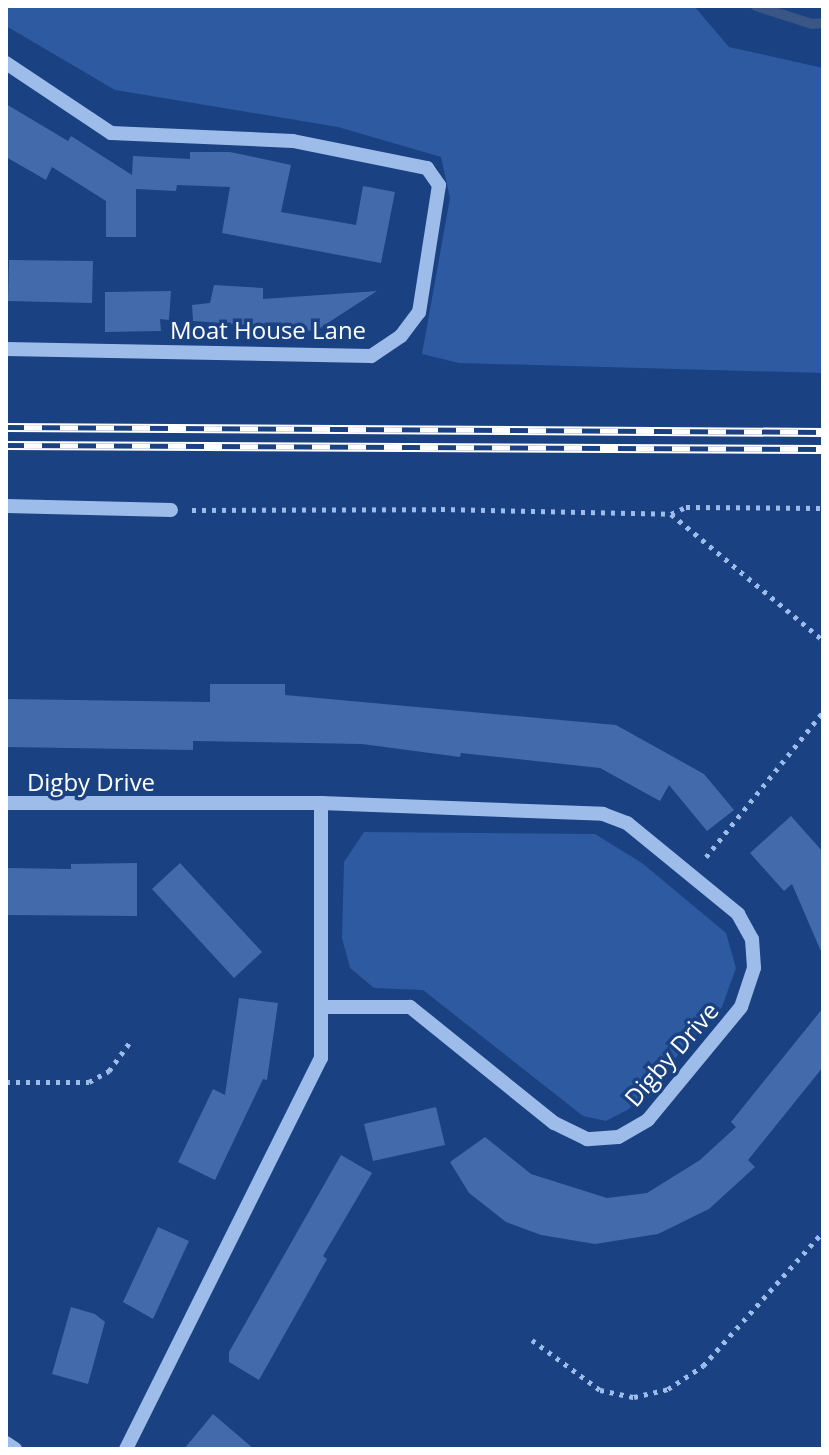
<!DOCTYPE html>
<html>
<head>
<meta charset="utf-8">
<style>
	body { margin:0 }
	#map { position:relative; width:829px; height:1455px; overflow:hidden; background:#1a4181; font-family:"Open Sans",sans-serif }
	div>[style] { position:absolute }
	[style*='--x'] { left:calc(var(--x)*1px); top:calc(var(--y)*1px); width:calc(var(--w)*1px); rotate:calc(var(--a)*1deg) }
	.green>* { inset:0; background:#2d5aa0 }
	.stream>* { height:10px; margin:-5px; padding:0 5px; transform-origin:5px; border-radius:5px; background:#395685 }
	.building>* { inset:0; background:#436bab }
	.path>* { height:5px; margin-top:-2.5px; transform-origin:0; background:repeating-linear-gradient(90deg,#9ebcea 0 4px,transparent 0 10px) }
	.minor>* { height:14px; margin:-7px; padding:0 7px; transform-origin:7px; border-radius:7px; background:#9ebcea }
	.rail>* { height:9px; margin-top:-4.5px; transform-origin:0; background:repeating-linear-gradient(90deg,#1a4181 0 18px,#fff 0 36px); box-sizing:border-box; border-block:2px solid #fff }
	span { translate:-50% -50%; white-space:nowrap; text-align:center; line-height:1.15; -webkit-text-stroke:7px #1a4181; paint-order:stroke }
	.street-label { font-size:24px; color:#fff }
	.frame { position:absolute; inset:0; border:8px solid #fff; pointer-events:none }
</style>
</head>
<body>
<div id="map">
	<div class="green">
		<div style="clip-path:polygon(6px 6px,694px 6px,729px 47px,823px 68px,823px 373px,459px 363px,422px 354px,450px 198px,441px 157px,338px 127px,115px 90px,6px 26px)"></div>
		<div style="clip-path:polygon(364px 832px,595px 834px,642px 863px,726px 933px,736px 968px,722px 1007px,629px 1109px,606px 1121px,583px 1116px,423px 990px,374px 988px,350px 968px,342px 938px,344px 862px)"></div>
	</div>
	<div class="stream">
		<div style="--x:756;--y:6;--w:59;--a:17.8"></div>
		<div style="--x:812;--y:24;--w:11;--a:-5"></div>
	</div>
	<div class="building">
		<div style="clip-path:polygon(6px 104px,68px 141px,71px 136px,132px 175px,133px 156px,190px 159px,190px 152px,230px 152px,291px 165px,281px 212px,356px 225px,363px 186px,395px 192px,381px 263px,222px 233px,230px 187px,177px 185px,176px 191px,136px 189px,136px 237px,106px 237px,106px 201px,52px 167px,46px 180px,6px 157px)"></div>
		<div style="clip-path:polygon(9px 260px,93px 261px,92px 303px,8px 301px)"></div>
		<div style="clip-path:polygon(214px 285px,263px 288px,263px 299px,377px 291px,317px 330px,266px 334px,265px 326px,193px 321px,192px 305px,210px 303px)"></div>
		<div style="clip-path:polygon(171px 291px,169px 320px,160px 319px,161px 331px,105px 332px,105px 292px)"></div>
		<div style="clip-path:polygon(210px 684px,285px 684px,285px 695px,616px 725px,704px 774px,734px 810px,707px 831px,669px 785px,660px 801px,600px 768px,461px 753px,460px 757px,362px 744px,193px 741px,193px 750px,6px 747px,6px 699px,210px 702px)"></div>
		<div style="clip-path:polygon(791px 816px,823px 852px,823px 956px,792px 884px,784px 891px,750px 853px)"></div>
		<div style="clip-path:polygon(137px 863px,137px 916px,6px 915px,6px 868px,71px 869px,71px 864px)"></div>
		<div style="clip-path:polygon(180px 863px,262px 952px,234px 978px,152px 889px)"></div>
		<div style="clip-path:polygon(239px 998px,278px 1003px,267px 1080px,263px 1079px,215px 1180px,178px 1162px,213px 1089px,225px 1095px)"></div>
		<div style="clip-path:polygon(823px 1008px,823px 1067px,748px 1160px,755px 1167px,709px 1209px,658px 1234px,595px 1244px,541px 1235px,506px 1222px,469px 1193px,450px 1162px,485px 1137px,531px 1174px,607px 1198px,647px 1193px,700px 1160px,736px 1127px,731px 1122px)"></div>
		<div style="clip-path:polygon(436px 1107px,445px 1145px,373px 1161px,364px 1124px)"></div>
		<div style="clip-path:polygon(341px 1155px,372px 1173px,323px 1256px,327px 1259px,259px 1380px,229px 1362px,229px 1352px)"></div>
		<div style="clip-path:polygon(158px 1227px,189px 1241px,153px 1319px,123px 1302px)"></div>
		<div style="clip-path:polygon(71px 1307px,95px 1314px,105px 1322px,88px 1384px,52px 1374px)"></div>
		<div style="clip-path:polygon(213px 1414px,254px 1449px,184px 1449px)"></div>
	</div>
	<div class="path">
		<div style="--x:192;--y:510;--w:249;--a:-0.2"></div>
		<div style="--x:441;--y:509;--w:230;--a:1.2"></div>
		<div style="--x:671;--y:514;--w:17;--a:-25"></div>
		<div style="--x:686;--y:507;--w:137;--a:0.4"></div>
		<div style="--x:671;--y:514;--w:197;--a:39.7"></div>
		<div style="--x:706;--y:857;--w:186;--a:-51.1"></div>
		<div style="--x:6;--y:1082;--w:83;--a:0"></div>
		<div style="--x:89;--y:1082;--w:23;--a:-29"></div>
		<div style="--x:109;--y:1071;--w:37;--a:-54"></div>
		<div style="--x:532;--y:1340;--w:84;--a:36.3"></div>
		<div style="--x:600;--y:1390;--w:35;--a:12"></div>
		<div style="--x:634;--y:1397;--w:35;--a:-13"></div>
		<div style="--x:668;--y:1389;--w:42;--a:-33.3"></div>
		<div style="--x:703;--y:1366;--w:180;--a:-48.2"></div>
	</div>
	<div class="minor">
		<div style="--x:6;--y:63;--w:126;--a:33.7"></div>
		<div style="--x:111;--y:133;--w:182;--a:2.5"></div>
		<div style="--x:293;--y:141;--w:137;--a:11.4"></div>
		<div style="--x:427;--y:168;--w:21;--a:55"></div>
		<div style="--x:439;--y:185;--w:129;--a:98.9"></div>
		<div style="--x:419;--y:312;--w:30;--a:127"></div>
		<div style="--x:401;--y:336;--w:36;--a:146"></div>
		<div style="--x:371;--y:356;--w:365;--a:-178.9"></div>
		<div style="--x:6;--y:506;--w:165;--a:1.4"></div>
		<div style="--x:6;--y:803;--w:315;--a:0"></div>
		<div style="--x:321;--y:803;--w:282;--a:2.2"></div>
		<div style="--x:603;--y:814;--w:26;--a:21"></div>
		<div style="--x:627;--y:823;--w:144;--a:39.3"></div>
		<div style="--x:738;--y:914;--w:29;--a:61"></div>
		<div style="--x:752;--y:939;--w:29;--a:86"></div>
		<div style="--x:754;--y:968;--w:41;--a:108.4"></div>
		<div style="--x:741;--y:1007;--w:146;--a:129.5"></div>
		<div style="--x:648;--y:1120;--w:34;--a:150"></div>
		<div style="--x:618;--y:1137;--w:31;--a:176"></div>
		<div style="--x:587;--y:1139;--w:37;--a:-154"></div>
		<div style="--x:554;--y:1123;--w:185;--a:-141.1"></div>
		<div style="--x:410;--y:1007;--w:89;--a:180"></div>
		<div style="--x:6;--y:1443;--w:11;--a:34"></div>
		<div style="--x:126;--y:1449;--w:437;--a:-63.5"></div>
		<div style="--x:321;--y:1058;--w:255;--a:-90"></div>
	</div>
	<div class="rail">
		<div style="--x:6;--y:427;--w:817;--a:0.35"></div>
		<div style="--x:6;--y:445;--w:817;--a:0.28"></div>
	</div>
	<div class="street-label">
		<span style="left:268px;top:330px">Moat House Lane</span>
		<span style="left:91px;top:782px">Digby Drive</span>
		<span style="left:671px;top:1054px;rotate:-49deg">Digby Drive</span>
	</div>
	<div class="frame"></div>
</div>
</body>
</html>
